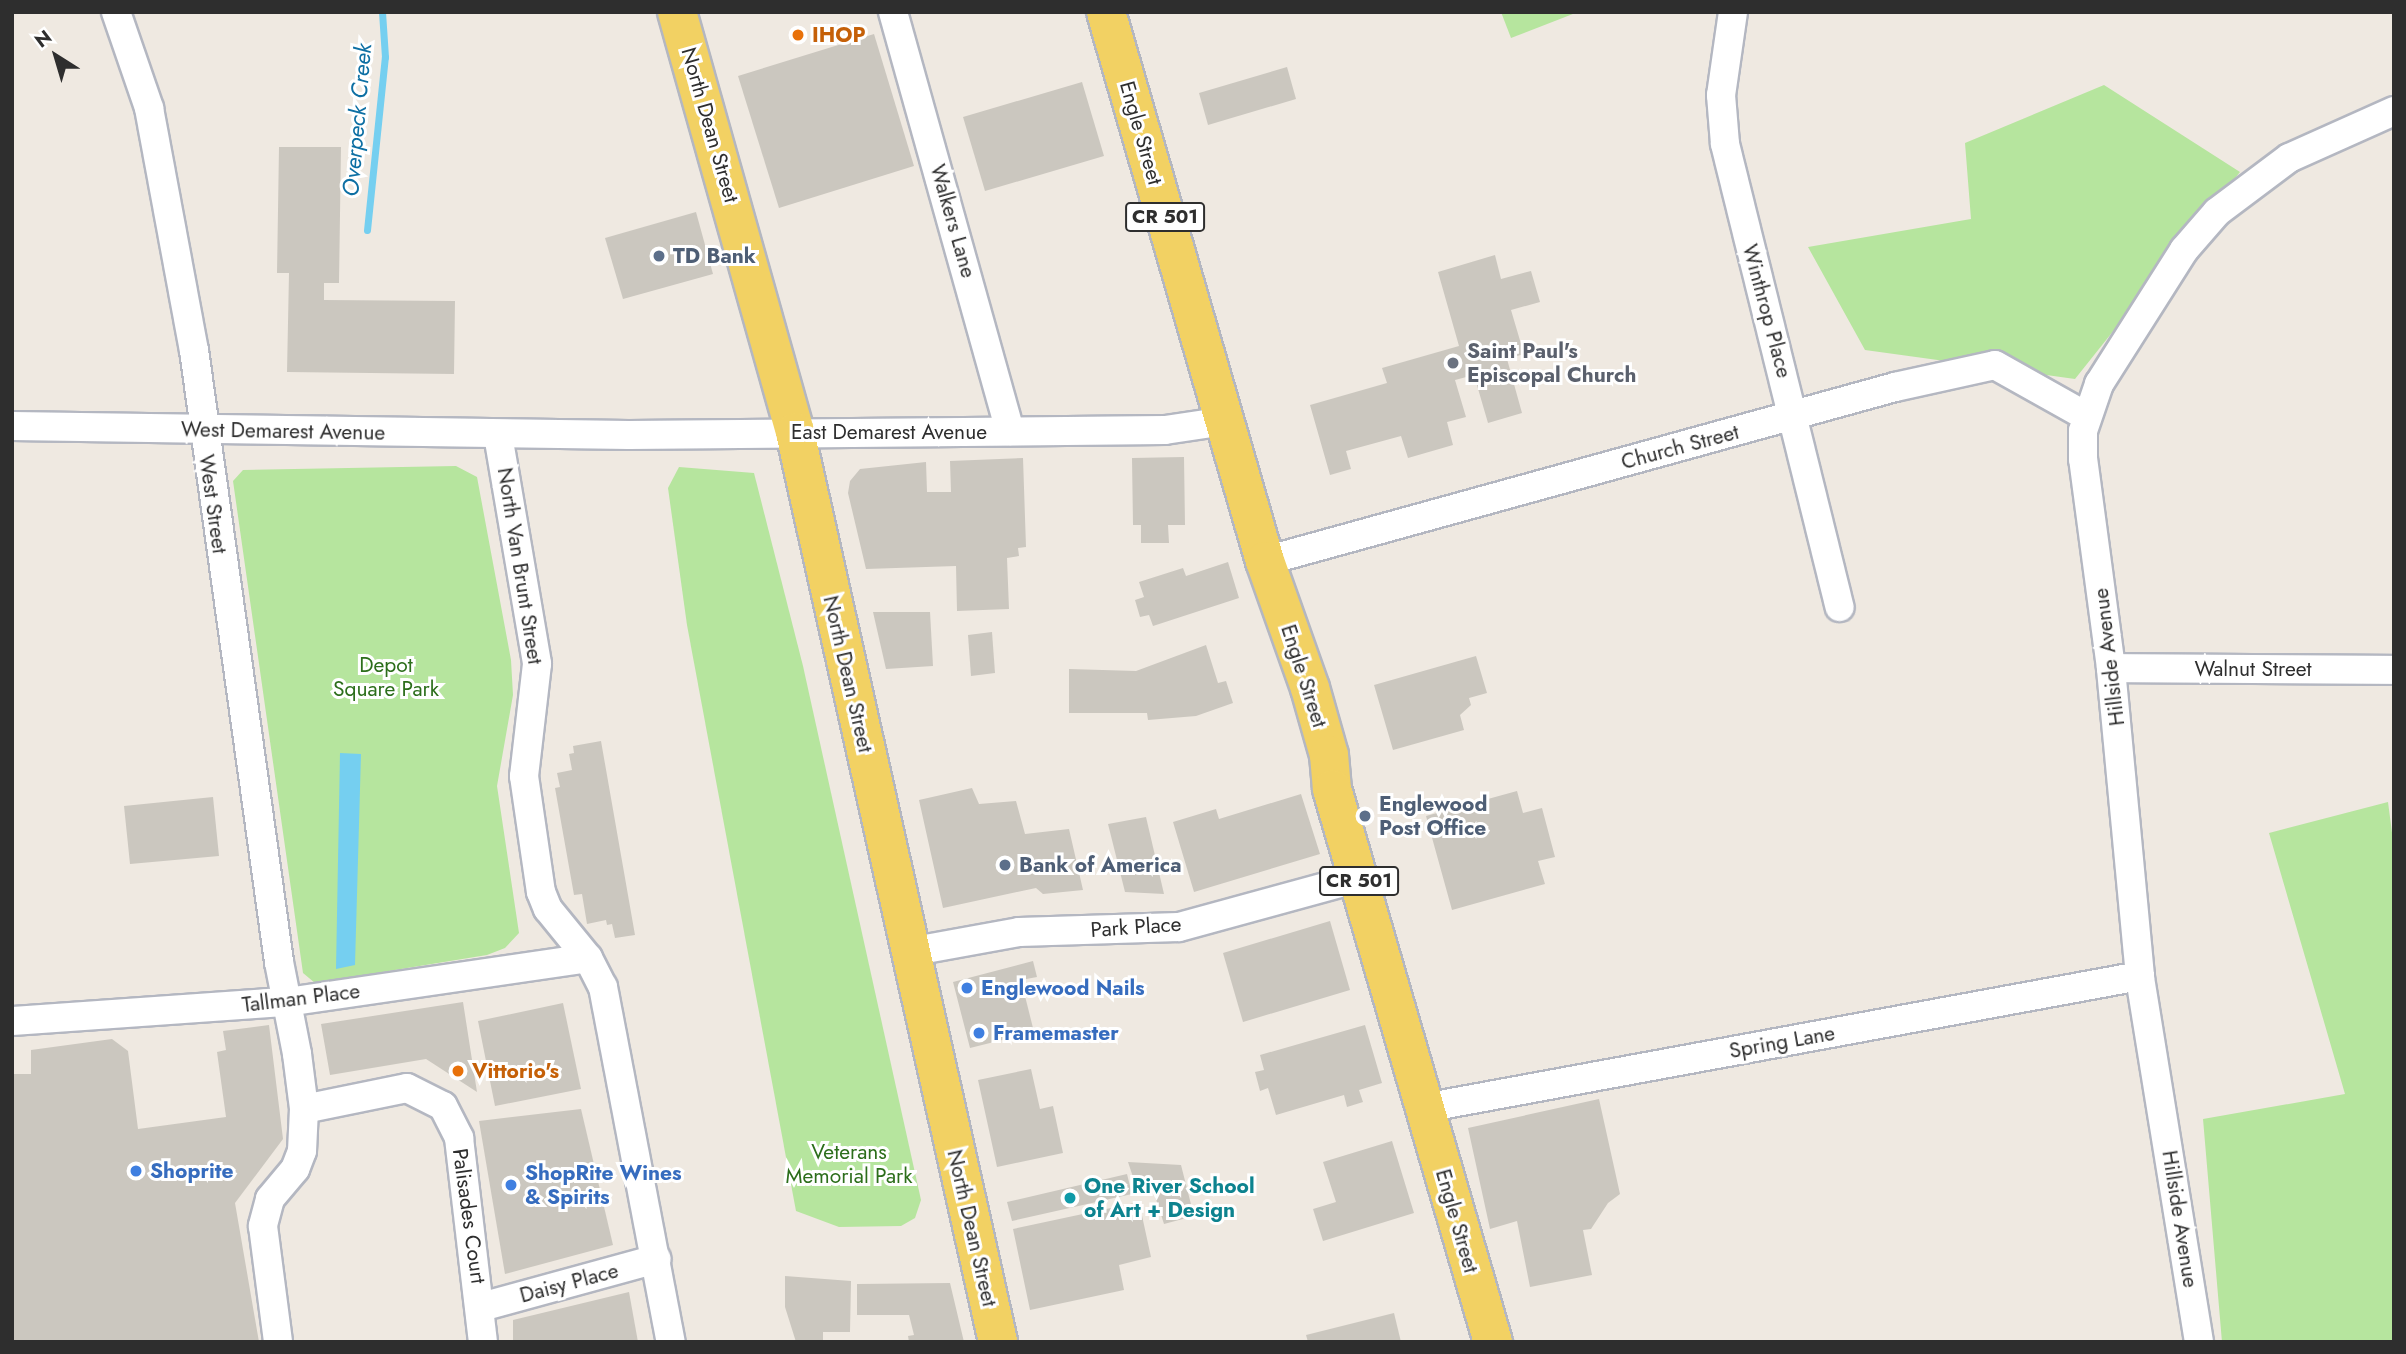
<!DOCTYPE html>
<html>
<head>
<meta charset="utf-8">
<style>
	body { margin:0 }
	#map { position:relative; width:2406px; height:1354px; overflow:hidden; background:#efe9e1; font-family:Jost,sans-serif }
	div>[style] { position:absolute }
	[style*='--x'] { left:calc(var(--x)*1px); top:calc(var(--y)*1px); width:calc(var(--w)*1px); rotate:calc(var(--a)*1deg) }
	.green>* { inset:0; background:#b6e59e }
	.water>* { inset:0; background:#75cff0 }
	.stream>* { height:7px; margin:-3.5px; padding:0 3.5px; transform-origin:3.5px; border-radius:3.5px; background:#75cff0 }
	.building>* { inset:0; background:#cbc7bf }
	.roads { filter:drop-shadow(2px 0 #b4b7c1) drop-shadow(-2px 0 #b4b7c1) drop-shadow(0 2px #b4b7c1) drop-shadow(0 -2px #b4b7c1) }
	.minor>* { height:28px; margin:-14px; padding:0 14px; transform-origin:14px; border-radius:14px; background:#fff }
	.primary>* { height:38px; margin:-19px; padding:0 19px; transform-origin:19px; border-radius:19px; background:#f2d163 }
	.dots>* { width:19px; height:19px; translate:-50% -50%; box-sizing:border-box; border:4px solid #fff; border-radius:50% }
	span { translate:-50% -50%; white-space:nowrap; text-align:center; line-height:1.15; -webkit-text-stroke:6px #fff; paint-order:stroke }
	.shield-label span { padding:2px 5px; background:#fff; border:2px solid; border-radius:5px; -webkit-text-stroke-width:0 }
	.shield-label { font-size:19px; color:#2e2e2e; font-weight:700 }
	.food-label { font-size:21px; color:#c56008; font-weight:700 }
	.left { translate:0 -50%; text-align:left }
	.street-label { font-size:21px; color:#2e2e2e }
	.service-label { font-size:21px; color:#4e5e75; font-weight:700 }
	.worship-label { font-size:21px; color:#5b616d; font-weight:700 }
	.park-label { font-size:21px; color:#2c6e1b }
	.shop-label { font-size:21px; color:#366cbe; font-weight:700 }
	.culture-label { font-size:21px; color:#0d838f; font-weight:700 }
	.water-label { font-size:23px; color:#0d6fa3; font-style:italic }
	.frame { position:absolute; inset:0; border:14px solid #2e2e2e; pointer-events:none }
	.north { position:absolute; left:21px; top:21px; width:70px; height:70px; -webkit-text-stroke:5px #fff; paint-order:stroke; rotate:323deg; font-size:19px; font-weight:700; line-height:28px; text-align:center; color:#2e2e2e }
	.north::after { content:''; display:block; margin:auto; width:24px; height:32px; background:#2e2e2e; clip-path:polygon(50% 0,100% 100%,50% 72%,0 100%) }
</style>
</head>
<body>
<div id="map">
	<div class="green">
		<div style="clip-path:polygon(1501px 12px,1578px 12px,1511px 38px)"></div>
		<div style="clip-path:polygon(2104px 85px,2240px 172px,2075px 379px,1865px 350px,1808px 247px,1971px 219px,1965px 143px)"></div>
		<div style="clip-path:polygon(456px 466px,477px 477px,511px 660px,513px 695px,497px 786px,519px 933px,505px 948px,487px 955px,315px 983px,303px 973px,233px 481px,243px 470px)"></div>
		<div style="clip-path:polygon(679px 467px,754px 473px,803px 666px,921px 1200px,915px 1218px,901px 1226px,839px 1227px,796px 1211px,687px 625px,668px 488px)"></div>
		<div style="clip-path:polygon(2388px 802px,2394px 848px,2394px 1342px,2222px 1342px,2203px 1119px,2345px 1094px,2269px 833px)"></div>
	</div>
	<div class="water">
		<div style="clip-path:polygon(340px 753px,361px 754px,355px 965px,336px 969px)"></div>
	</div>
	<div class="stream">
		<div style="--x:367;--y:230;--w:174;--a:-84.1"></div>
		<div style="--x:385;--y:57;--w:45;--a:-93.8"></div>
	</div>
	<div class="building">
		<div style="clip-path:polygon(874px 34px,914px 166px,779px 208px,738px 76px)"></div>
		<div style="clip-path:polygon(1287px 67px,1296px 99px,1208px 125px,1199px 93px)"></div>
		<div style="clip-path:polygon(1082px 82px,1104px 156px,985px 191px,963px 117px)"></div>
		<div style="clip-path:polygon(279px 147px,341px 147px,339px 283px,324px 283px,324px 300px,455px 301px,454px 374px,287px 372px,289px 273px,277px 273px)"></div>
		<div style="clip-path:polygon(696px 212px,713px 274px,623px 299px,605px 238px)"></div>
		<div style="clip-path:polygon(1495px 255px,1501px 279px,1531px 271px,1540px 302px,1511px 310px,1524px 354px,1507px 359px,1522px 413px,1488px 423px,1474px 375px,1455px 380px,1466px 417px,1447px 422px,1453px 445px,1408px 458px,1401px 436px,1346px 451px,1351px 469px,1330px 475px,1310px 405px,1387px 383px,1382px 368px,1459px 346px,1438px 272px)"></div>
		<div style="clip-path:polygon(1184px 457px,1185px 525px,1168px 525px,1169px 543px,1141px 543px,1141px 525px,1133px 525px,1132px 458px)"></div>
		<div style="clip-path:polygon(1023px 458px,1026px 547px,1018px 548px,1019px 556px,1007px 558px,1009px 609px,957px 611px,956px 566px,866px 569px,848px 493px,850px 481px,860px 469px,926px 462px,927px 492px,951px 492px,950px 461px)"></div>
		<div style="clip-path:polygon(1228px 562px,1239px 598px,1153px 626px,1149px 615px,1140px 617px,1135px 600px,1144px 597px,1139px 582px,1183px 568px,1186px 576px)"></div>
		<div style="clip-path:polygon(873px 612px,930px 612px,933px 666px,886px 669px)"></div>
		<div style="clip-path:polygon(992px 632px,995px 673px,971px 676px,968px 635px)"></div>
		<div style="clip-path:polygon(1206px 645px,1218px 683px,1226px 681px,1233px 703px,1196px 716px,1148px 720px,1147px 713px,1069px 713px,1069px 669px,1136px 671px)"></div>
		<div style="clip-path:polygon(1476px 656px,1487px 693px,1469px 698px,1471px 705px,1460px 715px,1464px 730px,1393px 750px,1374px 685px)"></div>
		<div style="clip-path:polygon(601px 741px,635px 935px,615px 938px,612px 924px,607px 925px,606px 920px,587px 924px,582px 894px,574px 895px,555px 788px,560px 787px,557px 773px,572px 770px,569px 754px,574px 753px,573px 746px)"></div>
		<div style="clip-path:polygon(972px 788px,979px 804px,1016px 801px,1025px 834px,1069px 829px,1083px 890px,1043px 894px,1036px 888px,943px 908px,919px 800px)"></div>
		<div style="clip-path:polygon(1517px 791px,1523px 813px,1542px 808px,1555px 857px,1538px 861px,1545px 884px,1452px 910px,1426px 816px)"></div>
		<div style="clip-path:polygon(1301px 794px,1320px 854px,1194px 892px,1173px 822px,1216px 809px,1219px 819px)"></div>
		<div style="clip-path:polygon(213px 797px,219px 856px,130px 864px,124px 806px)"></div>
		<div style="clip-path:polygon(1146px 817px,1164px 894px,1125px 892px,1108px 824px)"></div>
		<div style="clip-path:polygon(1330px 921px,1350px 990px,1243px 1022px,1223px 953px)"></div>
		<div style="clip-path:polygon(1033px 961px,1037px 977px,1021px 980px,1034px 1032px,970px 1048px,953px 982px)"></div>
		<div style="clip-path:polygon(463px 1002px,477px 1092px,426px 1059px,330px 1075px,321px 1024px)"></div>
		<div style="clip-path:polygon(563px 1003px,581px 1089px,495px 1106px,478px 1021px)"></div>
		<div style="clip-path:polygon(269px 1025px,283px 1139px,235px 1203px,259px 1342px,12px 1342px,12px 1074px,31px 1074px,31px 1050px,112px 1039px,128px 1051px,138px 1129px,226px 1117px,217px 1052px,226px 1050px,223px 1031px)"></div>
		<div style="clip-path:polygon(1365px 1025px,1382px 1083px,1359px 1090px,1363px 1102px,1347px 1107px,1344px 1095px,1276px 1115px,1268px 1088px,1260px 1091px,1255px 1072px,1264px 1070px,1260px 1055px)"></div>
		<div style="clip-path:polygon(1031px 1069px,1040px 1109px,1053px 1106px,1063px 1153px,997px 1167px,978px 1080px)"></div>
		<div style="clip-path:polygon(1599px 1099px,1620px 1194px,1608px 1203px,1591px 1229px,1583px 1230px,1592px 1275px,1530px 1287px,1517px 1221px,1490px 1229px,1468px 1128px)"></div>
		<div style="clip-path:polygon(581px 1109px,613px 1245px,505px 1274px,479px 1121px)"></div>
		<div style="clip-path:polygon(1392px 1141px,1414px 1213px,1323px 1241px,1313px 1209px,1336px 1202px,1323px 1162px)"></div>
		<div style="clip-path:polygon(1128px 1162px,1181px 1165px,1194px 1216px,1164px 1224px,1152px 1187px,1138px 1192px)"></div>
		<div style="clip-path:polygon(1127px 1174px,1132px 1194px,1012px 1221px,1007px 1202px)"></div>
		<div style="clip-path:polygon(1139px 1202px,1151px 1257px,1119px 1265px,1124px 1290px,1030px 1310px,1013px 1229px)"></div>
		<div style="clip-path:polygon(785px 1276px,851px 1281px,850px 1332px,823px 1332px,823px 1342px,796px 1342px,785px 1307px)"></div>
		<div style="clip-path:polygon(950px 1283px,964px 1342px,909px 1342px,908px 1336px,914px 1335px,909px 1315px,857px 1315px,857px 1284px)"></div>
		<div style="clip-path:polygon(629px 1292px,638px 1342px,513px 1342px,513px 1320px)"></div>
		<div style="clip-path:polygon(1394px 1313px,1401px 1342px,1308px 1342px,1306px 1335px)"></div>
	</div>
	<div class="roads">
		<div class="minor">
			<div style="--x:116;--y:12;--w:102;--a:71"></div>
			<div style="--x:149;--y:108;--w:246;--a:79.5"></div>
			<div style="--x:194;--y:350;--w:618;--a:82.09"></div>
			<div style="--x:279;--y:962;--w:94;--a:78.9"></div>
			<div style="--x:297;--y:1054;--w:55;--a:82.7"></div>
			<div style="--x:304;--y:1109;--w:42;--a:92.7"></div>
			<div style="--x:302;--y:1151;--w:19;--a:111"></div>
			<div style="--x:295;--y:1169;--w:39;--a:130"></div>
			<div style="--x:270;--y:1199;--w:28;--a:105"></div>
			<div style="--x:263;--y:1226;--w:117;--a:82.6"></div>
			<div style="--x:893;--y:12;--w:435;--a:74.4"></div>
			<div style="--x:1733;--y:12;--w:84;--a:98.2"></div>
			<div style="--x:1721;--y:95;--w:49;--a:85.3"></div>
			<div style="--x:1725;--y:144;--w:477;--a:76.1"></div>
			<div style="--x:12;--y:426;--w:617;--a:0.84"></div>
			<div style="--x:629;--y:435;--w:536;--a:-0.53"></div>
			<div style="--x:1165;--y:430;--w:61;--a:-8.5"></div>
			<div style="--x:498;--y:435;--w:232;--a:80.3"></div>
			<div style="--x:537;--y:664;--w:113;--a:96.6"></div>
			<div style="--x:524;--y:776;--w:117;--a:81.7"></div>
			<div style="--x:541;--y:892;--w:18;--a:68"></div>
			<div style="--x:548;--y:909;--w:63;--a:50.8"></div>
			<div style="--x:588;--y:958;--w:33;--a:63"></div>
			<div style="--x:603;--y:987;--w:361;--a:79.2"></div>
			<div style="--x:1265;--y:561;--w:654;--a:-15.44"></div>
			<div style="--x:1895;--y:387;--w:102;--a:-12.4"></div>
			<div style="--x:1995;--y:365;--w:104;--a:29.3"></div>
			<div style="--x:2111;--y:668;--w:283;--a:0.4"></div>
			<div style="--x:909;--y:952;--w:112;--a:-10.3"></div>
			<div style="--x:1019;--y:932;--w:160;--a:-1.8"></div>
			<div style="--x:1179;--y:927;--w:186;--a:-15.3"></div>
			<div style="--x:12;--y:1021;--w:276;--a:-4"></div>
			<div style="--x:287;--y:1002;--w:304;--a:-8.3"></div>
			<div style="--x:1424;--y:1108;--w:728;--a:-10.45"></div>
			<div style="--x:304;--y:1109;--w:105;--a:-11.5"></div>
			<div style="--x:407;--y:1088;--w:40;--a:26.6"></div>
			<div style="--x:443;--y:1106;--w:36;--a:63"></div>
			<div style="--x:459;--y:1138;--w:205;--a:83.3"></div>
			<div style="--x:481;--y:1307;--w:182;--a:-15.3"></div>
			<div style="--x:2199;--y:1342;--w:371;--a:-99.2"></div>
			<div style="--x:2140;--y:976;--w:309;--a:-95.4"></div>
			<div style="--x:2111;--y:668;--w:211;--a:-97.6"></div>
			<div style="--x:2083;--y:459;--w:28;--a:-90"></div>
			<div style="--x:2083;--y:431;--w:50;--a:-71.2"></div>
			<div style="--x:2099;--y:384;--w:159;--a:-57.6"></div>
			<div style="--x:2184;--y:250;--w:50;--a:-49"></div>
			<div style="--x:2217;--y:212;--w:90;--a:-36.9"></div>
			<div style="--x:2289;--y:158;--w:115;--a:-24.1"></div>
		</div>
		<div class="primary">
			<div style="--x:677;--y:12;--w:436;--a:74.3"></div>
			<div style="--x:795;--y:432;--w:932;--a:77.42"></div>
			<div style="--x:1106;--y:12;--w:572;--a:73.85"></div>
			<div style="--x:1265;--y:561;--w:135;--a:70.5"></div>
			<div style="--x:1310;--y:688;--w:70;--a:74.2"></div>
			<div style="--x:1329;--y:755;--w:34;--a:85"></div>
			<div style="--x:1332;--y:789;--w:576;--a:73.77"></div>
		</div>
	</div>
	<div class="dots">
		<div style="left:798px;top:35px;background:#e8710a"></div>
		<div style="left:659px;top:256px;background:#5c6f8a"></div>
		<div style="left:1453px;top:363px;background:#6b7280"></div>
		<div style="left:1365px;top:816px;background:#5c6f8a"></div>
		<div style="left:1005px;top:865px;background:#5c6f8a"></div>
		<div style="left:967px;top:988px;background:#3f7fe0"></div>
		<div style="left:979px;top:1033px;background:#3f7fe0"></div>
		<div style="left:458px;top:1071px;background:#e8710a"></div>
		<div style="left:136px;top:1171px;background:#3f7fe0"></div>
		<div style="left:511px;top:1185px;background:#3f7fe0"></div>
		<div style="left:1070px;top:1198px;background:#0f9aa8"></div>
	</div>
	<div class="shield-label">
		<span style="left:1165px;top:217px">CR 501</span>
		<span style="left:1359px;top:881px">CR 501</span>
	</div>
	<div class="food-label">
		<span class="left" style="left:812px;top:35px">IHOP</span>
		<span class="left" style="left:472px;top:1071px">Vittorio's</span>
	</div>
	<div class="street-label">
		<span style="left:710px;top:125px;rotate:74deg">North Dean Street</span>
		<span style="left:1141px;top:133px;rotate:74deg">Engle Street</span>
		<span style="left:953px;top:221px;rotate:74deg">Walkers Lane</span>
		<span style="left:1767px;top:311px;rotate:75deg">Winthrop Place</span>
		<span style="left:283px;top:431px;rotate:1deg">West Demarest Avenue</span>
		<span style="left:889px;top:432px">East Demarest Avenue</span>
		<span style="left:1680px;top:447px;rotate:-15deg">Church Street</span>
		<span style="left:213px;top:504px;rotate:82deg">West Street</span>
		<span style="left:520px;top:566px;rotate:81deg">North Van Brunt Street</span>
		<span style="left:2109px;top:657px;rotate:-97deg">Hillside Avenue</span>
		<span style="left:2253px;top:669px">Walnut Street</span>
		<span style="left:848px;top:674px;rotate:77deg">North Dean Street</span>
		<span style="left:1304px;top:676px;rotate:72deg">Engle Street</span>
		<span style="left:1136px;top:927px;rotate:-4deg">Park Place</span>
		<span style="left:301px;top:998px;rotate:-7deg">Tallman Place</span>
		<span style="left:1782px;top:1042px;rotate:-10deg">Spring Lane</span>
		<span style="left:469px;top:1216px;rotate:82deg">Palisades Court</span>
		<span style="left:2180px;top:1219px;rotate:81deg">Hillside Avenue</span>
		<span style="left:1457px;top:1221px;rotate:74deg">Engle Street</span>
		<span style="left:972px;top:1228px;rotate:77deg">North Dean Street</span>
		<span style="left:569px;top:1283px;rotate:-15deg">Daisy Place</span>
	</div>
	<div class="service-label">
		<span class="left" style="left:673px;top:256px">TD Bank</span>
		<span class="left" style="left:1379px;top:816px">Englewood<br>Post Office</span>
		<span class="left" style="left:1019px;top:865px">Bank of America</span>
	</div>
	<div class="worship-label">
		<span class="left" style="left:1467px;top:363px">Saint Paul's<br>Episcopal Church</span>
	</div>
	<div class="park-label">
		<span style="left:386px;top:677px">Depot<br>Square Park</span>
		<span style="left:849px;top:1164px">Veterans<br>Memorial Park</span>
	</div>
	<div class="shop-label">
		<span class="left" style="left:981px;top:988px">Englewood Nails</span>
		<span class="left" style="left:993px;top:1033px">Framemaster</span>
		<span class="left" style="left:150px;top:1171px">Shoprite</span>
		<span class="left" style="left:525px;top:1185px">ShopRite Wines<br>&amp; Spirits</span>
	</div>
	<div class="culture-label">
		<span class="left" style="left:1084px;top:1198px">One River School<br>of Art + Design</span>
	</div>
	<div class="water-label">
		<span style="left:357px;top:120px;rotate:-85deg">Overpeck Creek</span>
	</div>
	<div class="frame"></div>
	<div class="north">N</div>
</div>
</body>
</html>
